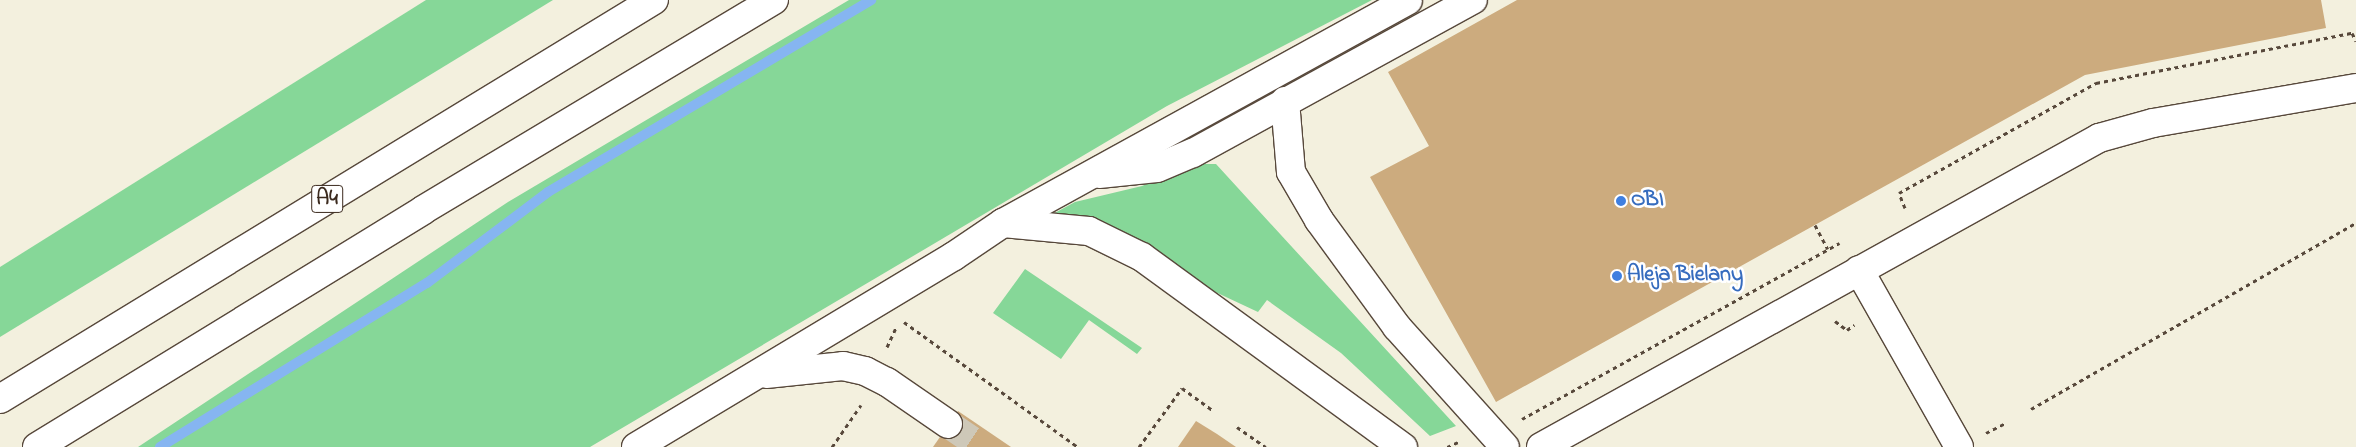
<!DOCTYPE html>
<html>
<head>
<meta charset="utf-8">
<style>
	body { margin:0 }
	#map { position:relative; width:2356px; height:447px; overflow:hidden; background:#f3f0de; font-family:"Indie Flower",sans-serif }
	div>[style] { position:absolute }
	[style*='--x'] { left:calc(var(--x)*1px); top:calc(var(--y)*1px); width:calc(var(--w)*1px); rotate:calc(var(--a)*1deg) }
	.green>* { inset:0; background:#86d798 }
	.stream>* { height:10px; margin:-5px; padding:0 5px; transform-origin:5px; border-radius:5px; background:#86b5f1 }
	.building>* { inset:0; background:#ccab7e }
	.minor-tunnel>* { height:28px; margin-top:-14px; transform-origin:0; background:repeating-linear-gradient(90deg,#cec8b8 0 28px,transparent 0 42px) }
	.path>* { height:3px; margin-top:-1.5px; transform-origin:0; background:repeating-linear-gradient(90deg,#57483b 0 4px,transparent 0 8px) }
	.roads { filter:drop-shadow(1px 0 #57483b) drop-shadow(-1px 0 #57483b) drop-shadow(0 1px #57483b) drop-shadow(0 -1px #57483b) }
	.minor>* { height:28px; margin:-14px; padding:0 14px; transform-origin:14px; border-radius:14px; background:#fff }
	.highway>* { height:28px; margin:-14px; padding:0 14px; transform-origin:14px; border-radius:14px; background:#fff }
	.dots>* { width:14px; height:14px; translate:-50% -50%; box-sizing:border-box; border:2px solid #fff; border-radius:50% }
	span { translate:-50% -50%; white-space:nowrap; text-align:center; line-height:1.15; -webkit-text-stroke:5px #fff; paint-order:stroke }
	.shield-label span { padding:1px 4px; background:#fff; border:1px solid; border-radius:4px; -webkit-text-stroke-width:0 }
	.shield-label { font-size:21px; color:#3b2a1e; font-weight:700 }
	.shop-label { font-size:22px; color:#366cbe; font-weight:700 }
	.left { translate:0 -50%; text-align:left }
</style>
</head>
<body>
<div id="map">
	<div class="green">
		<div style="clip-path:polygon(426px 0,553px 0,0 337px,0 267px)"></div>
		<div style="clip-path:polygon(849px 0,1372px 0,1167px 106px,590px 447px,138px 447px,508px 202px)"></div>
		<div style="clip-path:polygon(1194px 164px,1216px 164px,1456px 426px,1430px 436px,1341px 353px,1267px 300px,1258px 312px,1051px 215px,1075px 202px,1142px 186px)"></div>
		<div style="clip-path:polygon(1025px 269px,1142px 348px,1137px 354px,1089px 320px,1061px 359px,993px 313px)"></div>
	</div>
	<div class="stream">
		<div style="--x:160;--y:447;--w:313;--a:-31.6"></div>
		<div style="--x:427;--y:283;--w:151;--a:-36.9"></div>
		<div style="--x:548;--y:192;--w:376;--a:-30.7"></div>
	</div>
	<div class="building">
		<div style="clip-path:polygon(1517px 0,2321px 0,2326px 28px,2085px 75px,1496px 402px,1370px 177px,1429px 146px,1388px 72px)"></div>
		<div style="clip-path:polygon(958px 411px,1011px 447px,933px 447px)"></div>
		<div style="clip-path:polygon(1196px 421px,1217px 434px,1236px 447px,1178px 447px)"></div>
	</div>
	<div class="minor-tunnel">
		<div style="--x:948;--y:424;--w:41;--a:34.1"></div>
	</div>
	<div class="path">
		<div style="--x:1905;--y:208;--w:16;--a:-112"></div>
		<div style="--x:1899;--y:193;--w:226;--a:-29.2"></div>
		<div style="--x:2096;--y:83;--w:261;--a:-11.1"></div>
		<div style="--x:2352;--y:33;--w:9;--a:63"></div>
		<div style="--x:1815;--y:225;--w:27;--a:62"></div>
		<div style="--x:1835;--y:321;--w:15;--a:37"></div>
		<div style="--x:1847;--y:330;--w:9;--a:-36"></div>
		<div style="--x:904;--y:322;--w:214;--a:35.7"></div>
		<div style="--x:887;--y:347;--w:21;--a:-65"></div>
		<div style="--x:2031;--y:409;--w:374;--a:-29.8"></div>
		<div style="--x:1522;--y:419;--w:363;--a:-29"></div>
		<div style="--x:1237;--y:427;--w:35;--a:35"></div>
		<div style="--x:1986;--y:433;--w:22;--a:-27"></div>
		<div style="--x:832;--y:447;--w:51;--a:-55.4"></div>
		<div style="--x:1139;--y:447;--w:73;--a:-53.9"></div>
		<div style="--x:1182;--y:388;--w:37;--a:36"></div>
		<div style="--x:1447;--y:447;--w:12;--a:-24"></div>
	</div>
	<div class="roads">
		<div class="minor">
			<div style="--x:1285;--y:101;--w:71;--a:85.2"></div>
			<div style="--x:1291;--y:172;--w:56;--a:59.7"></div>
			<div style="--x:1319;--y:220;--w:132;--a:53.9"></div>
			<div style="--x:1397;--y:327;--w:161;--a:48"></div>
			<div style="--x:1099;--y:174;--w:58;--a:-5.9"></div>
			<div style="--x:1157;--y:168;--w:39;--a:-23"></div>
			<div style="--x:1193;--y:153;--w:319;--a:-28.7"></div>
			<div style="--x:1003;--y:223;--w:86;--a:5.3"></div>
			<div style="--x:1089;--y:231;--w:59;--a:26.1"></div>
			<div style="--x:1142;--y:257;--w:323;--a:36.1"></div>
			<div style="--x:1859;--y:270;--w:203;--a:60.5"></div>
			<div style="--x:766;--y:374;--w:77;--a:-5.9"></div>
			<div style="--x:843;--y:366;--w:23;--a:13"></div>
			<div style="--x:865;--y:371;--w:25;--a:27"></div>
			<div style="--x:887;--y:382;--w:74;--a:34.5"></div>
			<div style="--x:636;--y:447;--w:371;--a:-31"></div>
			<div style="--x:954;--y:256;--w:59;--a:-34"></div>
			<div style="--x:1003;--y:223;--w:462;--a:-28.8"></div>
			<div style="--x:1541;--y:447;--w:638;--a:-28.98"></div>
			<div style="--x:2099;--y:138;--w:56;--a:-15.5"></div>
			<div style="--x:2153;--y:123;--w:206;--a:-9.8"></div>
		</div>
		<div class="highway">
			<div style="--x:0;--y:399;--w:766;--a:-31.39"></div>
			<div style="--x:37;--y:447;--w:453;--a:-31.5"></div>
			<div style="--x:423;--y:210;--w:409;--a:-30.9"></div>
		</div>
	</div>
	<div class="dots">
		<div style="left:1621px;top:201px;background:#3f7fe0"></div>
		<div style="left:1617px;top:276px;background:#3f7fe0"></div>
	</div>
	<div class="shield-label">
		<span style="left:327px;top:199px">A4</span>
	</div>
	<div class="shop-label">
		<span class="left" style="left:1631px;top:201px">OBI</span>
		<span class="left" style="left:1627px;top:276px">Aleja Bielany</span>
	</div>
</div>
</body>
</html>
